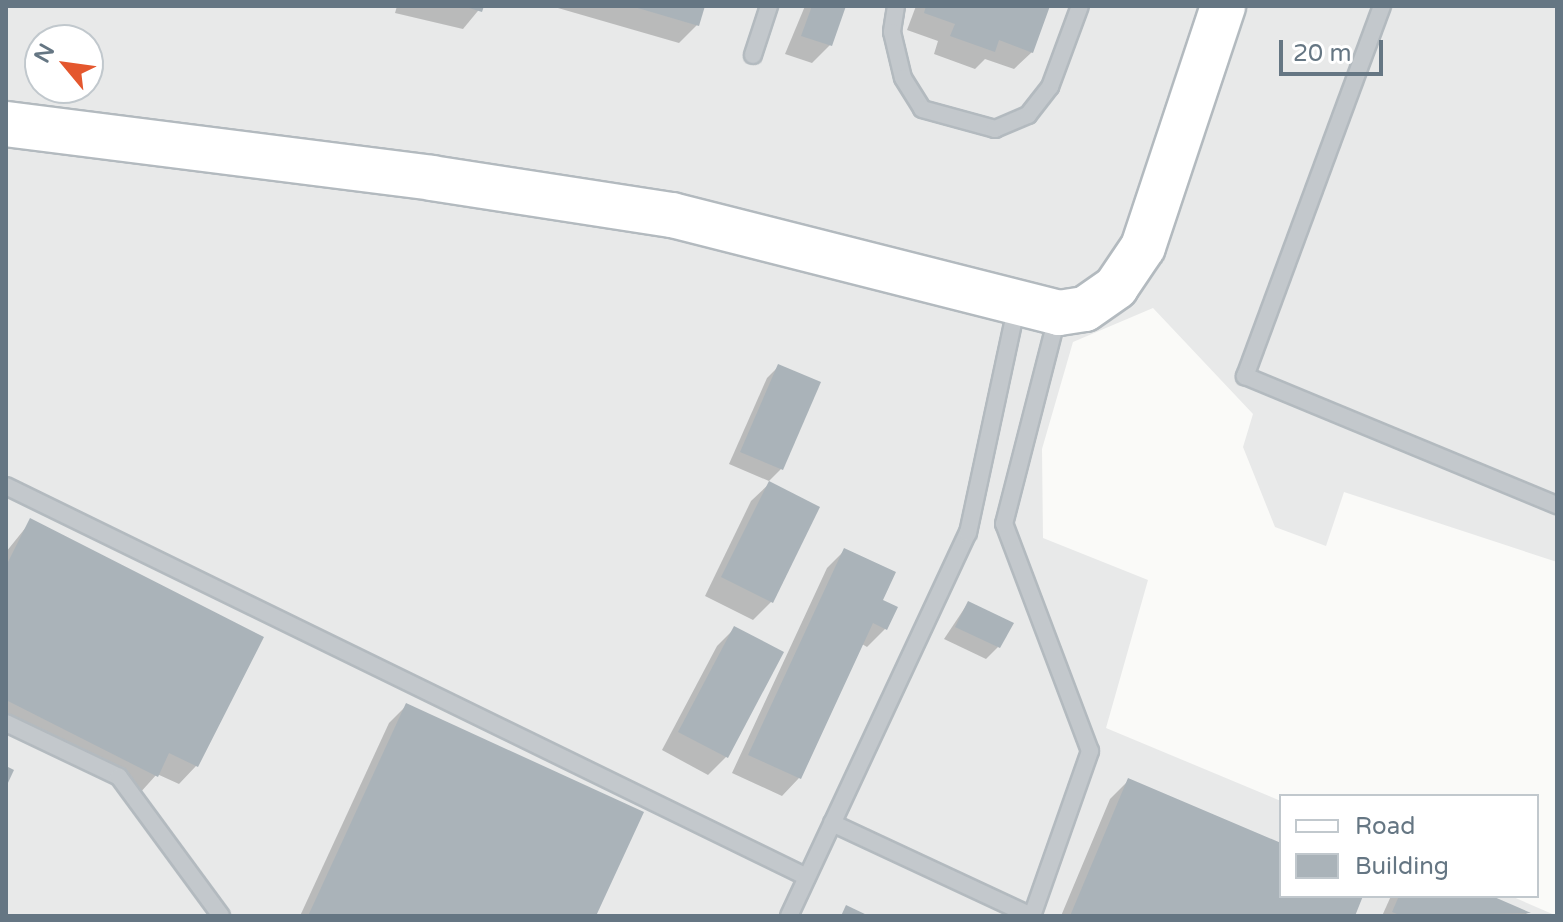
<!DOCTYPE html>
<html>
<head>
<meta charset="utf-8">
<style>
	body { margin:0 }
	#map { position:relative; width:1563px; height:922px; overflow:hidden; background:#fafaf8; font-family:"Varela Round",sans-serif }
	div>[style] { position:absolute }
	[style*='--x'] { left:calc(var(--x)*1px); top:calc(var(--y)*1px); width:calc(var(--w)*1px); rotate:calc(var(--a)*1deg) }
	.built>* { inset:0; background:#e8e9e9 }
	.shadow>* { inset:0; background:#0003 }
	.building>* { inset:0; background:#aab3b9 }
	.roads { filter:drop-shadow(2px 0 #b3babf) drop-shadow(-2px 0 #b3babf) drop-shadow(0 2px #b3babf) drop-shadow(0 -2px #b3babf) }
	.lane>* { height:16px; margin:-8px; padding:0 8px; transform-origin:8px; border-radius:8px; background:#c3c8cc }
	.secondary>* { height:44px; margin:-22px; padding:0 22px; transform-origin:22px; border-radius:22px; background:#fff }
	span { translate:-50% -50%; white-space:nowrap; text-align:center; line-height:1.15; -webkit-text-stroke:8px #fff; paint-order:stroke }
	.frame { position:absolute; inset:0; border:8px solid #657683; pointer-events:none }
	.legend { position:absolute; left:1279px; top:794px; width:260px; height:104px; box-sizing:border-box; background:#fff; border:2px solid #c1c8cd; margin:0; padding:10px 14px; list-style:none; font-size:24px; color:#657683 }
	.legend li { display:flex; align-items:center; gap:16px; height:40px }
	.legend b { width:40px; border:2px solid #c1c8cd }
	.north { position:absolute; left:24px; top:24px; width:80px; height:80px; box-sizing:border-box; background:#fff; border:2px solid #c1c8cd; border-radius:50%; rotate:299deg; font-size:22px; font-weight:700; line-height:32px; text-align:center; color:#657683 }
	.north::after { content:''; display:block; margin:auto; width:28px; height:36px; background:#e4572e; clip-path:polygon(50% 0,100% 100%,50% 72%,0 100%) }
	.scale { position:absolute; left:1279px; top:40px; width:104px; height:36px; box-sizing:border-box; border:4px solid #657683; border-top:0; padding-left:10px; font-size:24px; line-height:28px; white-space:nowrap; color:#657683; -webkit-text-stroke:6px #fff; paint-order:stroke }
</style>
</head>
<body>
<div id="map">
	<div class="built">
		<div style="clip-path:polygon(evenodd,6px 6px,1557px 6px,1557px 562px,1344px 492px,1326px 546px,1275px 527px,1243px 447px,1253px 414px,1153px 308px,1073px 342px,1042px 449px,1043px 538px,1148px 580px,1106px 728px,1281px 801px,1281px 896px,1511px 896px,1557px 916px,6px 916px,6px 6px,40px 40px,88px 40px,88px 88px,40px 88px,40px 40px)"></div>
	</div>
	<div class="shadow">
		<div style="clip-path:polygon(397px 6px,482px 6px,463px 29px,395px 13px)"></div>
		<div style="clip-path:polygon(551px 6px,703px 6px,697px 25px,679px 43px)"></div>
		<div style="clip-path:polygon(805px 6px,843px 6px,830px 45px,812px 63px,785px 54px)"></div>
		<div style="clip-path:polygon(916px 6px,1048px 6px,1032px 52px,1014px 69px,985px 59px,975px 69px,934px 54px,938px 41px,907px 30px)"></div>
		<div style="clip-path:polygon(779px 366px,781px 469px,769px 481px,729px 464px,767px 378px)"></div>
		<div style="clip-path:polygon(769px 484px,817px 508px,771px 602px,753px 620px,705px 596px,751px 501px)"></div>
		<div style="clip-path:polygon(31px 521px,262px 638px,196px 766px,179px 784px,157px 774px,139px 794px,6px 726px,6px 552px)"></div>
		<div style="clip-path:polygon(845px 550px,881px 601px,885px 629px,867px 647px,862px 644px,799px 778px,782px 796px,732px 773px,827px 568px)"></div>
		<div style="clip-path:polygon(968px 603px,998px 647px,986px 659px,944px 639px)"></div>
		<div style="clip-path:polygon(735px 628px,782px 653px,726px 757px,708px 775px,662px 750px,717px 646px)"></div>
		<div style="clip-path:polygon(407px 705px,594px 916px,300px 916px,389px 723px)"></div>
		<div style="clip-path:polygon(1128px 781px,1281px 846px,1281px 896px,1361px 896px,1353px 916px,1061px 916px,1110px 799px)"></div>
		<div style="clip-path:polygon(1391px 896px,1487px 896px,1528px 914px,1382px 916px)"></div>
	</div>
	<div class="building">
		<div style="clip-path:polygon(463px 6px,484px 6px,482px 12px)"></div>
		<div style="clip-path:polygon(631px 6px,705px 6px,699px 26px)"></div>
		<div style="clip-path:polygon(812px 6px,846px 6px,832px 46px,801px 36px)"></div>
		<div style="clip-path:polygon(926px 6px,1050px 6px,1033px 53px,999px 40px,995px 52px,950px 36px,955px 24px,924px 13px)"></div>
		<div style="clip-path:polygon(778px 364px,821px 382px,783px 470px,740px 452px)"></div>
		<div style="clip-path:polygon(769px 481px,820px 507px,773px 603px,721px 577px)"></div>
		<div style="clip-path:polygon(30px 518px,264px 637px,198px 767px,169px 753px,158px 777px,6px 700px,6px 566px)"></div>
		<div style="clip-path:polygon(844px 548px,896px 572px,883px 600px,898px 607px,887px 630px,873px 623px,801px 779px,748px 755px)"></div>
		<div style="clip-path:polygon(968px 601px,1014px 623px,1000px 648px,955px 627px)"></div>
		<div style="clip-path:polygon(734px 626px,784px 652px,728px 758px,678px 732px)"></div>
		<div style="clip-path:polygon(406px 703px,644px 812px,596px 916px,308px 916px)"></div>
		<div style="clip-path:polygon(6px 766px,14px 770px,6px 787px)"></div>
		<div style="clip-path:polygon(1128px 778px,1281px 843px,1281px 896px,1363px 896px,1355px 916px,1070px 916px)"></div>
		<div style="clip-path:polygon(1399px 896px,1492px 896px,1531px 913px,1402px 916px,1392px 912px)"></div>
		<div style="clip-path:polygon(846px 905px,869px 916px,841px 916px)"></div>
	</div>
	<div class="roads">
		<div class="lane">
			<div style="--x:896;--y:6;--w:26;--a:99"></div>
			<div style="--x:892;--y:32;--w:47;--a:76.6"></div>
			<div style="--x:903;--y:78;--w:36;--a:58"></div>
			<div style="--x:922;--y:109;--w:76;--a:15.3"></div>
			<div style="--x:995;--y:129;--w:36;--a:-23"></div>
			<div style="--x:1028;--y:115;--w:36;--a:-52"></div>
			<div style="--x:1050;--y:87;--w:86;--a:-69.7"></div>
			<div style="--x:1382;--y:6;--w:395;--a:110.3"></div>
			<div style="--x:1245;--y:376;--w:338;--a:22.5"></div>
			<div style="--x:753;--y:55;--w:52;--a:-71.9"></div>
			<div style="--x:6;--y:486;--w:891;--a:26.02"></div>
			<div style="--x:6;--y:723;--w:125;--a:25.5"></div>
			<div style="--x:119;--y:777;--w:172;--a:53.7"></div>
			<div style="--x:832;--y:823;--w:220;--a:25"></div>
			<div style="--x:789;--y:916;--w:423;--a:-65"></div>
			<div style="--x:968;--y:533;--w:233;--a:-77.9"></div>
			<div style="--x:1032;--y:916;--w:175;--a:-70.6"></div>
			<div style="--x:1090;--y:751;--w:243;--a:-110.7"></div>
			<div style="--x:1004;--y:524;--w:217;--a:-75.6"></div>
		</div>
		<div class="secondary">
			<div style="--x:6;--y:124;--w:429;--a:7.2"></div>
			<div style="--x:432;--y:178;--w:243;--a:8.8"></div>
			<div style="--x:672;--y:215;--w:399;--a:14.2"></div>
			<div style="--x:1059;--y:313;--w:26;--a:-9"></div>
			<div style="--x:1085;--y:309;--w:38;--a:-35"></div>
			<div style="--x:1116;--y:287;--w:48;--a:-56"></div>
			<div style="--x:1143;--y:247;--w:254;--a:-71.6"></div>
		</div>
	</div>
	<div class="frame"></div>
	<ul class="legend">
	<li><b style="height:10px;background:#fff"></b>Road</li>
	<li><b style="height:22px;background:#aab3b9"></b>Building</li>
	</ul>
	<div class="north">N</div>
	<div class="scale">20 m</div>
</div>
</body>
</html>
